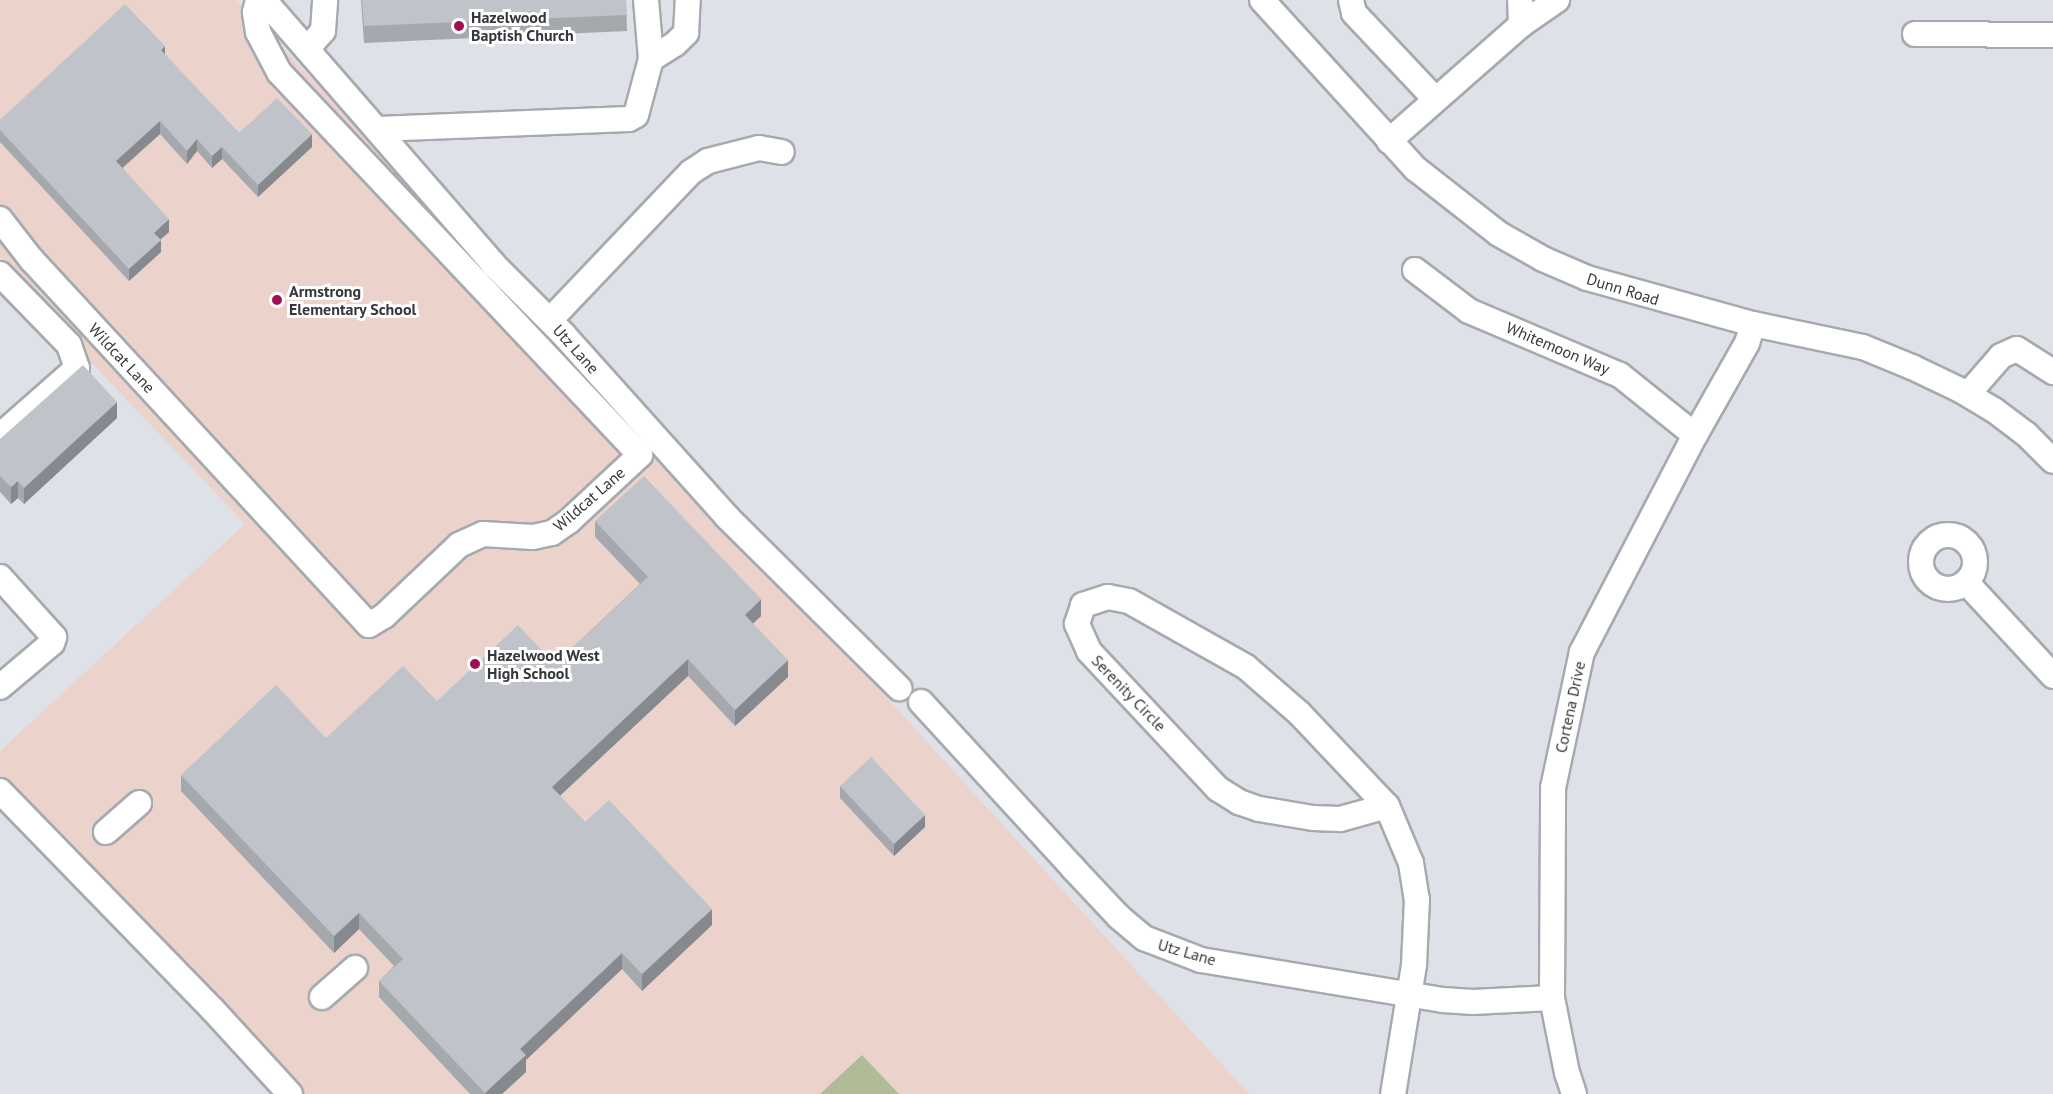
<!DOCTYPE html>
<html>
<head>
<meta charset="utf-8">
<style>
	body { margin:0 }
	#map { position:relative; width:2053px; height:1094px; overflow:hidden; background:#dee2e8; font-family:"PT Sans",sans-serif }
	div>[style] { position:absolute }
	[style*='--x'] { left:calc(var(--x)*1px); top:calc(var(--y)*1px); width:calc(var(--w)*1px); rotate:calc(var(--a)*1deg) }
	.education>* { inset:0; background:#ebd2cb }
	.green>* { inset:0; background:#b0bc98 }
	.roads { filter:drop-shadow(2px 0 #a6aaaf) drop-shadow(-2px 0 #a6aaaf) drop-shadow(0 2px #a6aaaf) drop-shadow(0 -2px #a6aaaf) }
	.minor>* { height:24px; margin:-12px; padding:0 12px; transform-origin:12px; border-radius:12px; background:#fff }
	.minor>.ring { margin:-12px; padding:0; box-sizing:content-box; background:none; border:24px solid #fff; border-radius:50% }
	.wall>* { inset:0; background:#a5a9ae }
	.shaded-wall>* { inset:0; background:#86898d }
	.building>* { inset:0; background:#c0c4ca }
	.dots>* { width:16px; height:16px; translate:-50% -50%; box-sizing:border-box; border:3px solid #fff; border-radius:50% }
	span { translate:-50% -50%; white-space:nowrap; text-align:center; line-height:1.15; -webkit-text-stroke:6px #fff; paint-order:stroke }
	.poi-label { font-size:16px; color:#353739; font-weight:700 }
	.left { translate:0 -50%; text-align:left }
	.street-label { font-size:16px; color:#353739 }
</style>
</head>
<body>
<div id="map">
	<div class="education">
		<div style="clip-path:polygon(0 0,237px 0,554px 334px,1249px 1094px,271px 1094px,0 803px,0 751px,245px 524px,0 267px)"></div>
	</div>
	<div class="green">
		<div style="clip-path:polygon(862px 1055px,899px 1094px,820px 1094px)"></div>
	</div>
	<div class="roads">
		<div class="minor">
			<div style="--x:264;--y:0;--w:351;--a:49"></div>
			<div style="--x:494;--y:265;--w:98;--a:45"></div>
			<div style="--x:563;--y:334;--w:246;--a:48.1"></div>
			<div style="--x:727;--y:517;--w:243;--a:44.8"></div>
			<div style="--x:1262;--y:0;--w:229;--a:47.7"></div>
			<div style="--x:1416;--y:169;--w:105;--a:38.1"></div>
			<div style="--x:1499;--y:234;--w:51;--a:29.6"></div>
			<div style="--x:1543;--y:259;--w:48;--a:23.4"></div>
			<div style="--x:1587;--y:278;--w:172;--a:15.5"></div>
			<div style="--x:1753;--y:324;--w:112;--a:11.8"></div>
			<div style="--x:1863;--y:347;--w:53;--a:22.2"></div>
			<div style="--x:1912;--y:367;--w:55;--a:25.6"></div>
			<div style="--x:1962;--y:391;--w:37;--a:31"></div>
			<div style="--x:1994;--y:410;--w:40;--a:37"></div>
			<div style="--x:2026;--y:434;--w:38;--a:45"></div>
			<div style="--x:1351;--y:0;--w:13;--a:77"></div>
			<div style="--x:1354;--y:13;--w:118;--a:46.7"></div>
			<div style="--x:1521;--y:25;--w:44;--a:-34.8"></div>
			<div style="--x:1915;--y:34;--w:138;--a:0.4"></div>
			<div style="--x:308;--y:48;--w:23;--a:-49"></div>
			<div style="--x:323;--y:31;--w:31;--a:-86"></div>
			<div style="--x:651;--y:59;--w:28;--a:-32"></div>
			<div style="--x:675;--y:44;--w:16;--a:-45"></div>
			<div style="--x:686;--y:33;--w:33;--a:-87"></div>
			<div style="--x:377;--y:129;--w:252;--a:-2.3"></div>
			<div style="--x:629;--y:119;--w:8;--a:-30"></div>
			<div style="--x:636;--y:115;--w:58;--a:-75"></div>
			<div style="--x:651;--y:59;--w:59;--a:-94.8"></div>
			<div style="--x:1389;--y:141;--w:176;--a:-41.3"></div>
			<div style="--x:1521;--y:25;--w:25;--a:-92"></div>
			<div style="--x:0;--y:219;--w:51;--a:52.2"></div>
			<div style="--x:31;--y:259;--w:498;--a:47.3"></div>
			<div style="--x:369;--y:625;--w:17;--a:-31"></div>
			<div style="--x:384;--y:616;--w:103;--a:-43.4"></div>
			<div style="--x:459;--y:545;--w:26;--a:-25"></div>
			<div style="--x:483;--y:534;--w:50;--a:3.4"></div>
			<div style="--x:533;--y:537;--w:19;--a:-12"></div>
			<div style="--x:552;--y:533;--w:21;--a:-35"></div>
			<div style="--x:569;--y:521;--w:97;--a:-42.9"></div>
			<div style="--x:640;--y:455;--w:526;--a:-133.31"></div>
			<div style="--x:279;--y:72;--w:45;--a:-117.7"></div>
			<div style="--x:258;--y:32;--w:20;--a:-99"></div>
			<div style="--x:255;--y:12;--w:12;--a:-76"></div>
			<div style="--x:1415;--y:270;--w:68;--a:37.2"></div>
			<div style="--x:1469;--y:311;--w:164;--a:23"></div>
			<div style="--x:1620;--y:375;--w:96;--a:38.7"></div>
			<div style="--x:0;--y:274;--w:99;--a:45.8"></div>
			<div style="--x:69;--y:345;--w:24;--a:71"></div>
			<div style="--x:77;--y:368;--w:103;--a:138.6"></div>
			<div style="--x:550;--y:320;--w:204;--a:-46.4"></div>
			<div style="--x:691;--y:172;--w:20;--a:-33"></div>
			<div style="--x:708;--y:161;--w:53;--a:-14.3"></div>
			<div style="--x:759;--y:148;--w:23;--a:10"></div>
			<div style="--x:1968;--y:394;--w:50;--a:-49"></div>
			<div style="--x:2001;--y:356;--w:17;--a:-24"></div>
			<div style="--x:2017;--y:349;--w:43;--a:32.6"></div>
			<div class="ring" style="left:1921px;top:535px;width:30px;height:30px"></div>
			<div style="--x:0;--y:577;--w:81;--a:48"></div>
			<div style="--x:54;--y:637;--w:6;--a:108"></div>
			<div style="--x:52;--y:643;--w:68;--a:139.8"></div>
			<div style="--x:1966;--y:582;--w:128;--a:47.2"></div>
			<div style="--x:921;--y:702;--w:224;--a:47.5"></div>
			<div style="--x:1072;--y:867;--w:69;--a:46.8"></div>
			<div style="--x:1119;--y:917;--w:33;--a:40"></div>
			<div style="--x:1144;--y:938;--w:61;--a:21.1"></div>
			<div style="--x:1201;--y:960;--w:245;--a:9.4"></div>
			<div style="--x:1443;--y:1000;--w:30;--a:4"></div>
			<div style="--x:1473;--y:1002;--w:79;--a:-2.9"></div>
			<div style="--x:0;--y:791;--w:305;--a:45.8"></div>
			<div style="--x:213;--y:1010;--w:114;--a:47.5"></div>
			<div style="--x:1387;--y:806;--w:49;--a:164.5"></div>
			<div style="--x:1340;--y:819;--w:27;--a:-178"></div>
			<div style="--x:1313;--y:818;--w:55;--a:-170.5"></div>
			<div style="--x:1259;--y:809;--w:21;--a:-161"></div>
			<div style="--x:1239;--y:802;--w:25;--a:-148"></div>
			<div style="--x:1218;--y:789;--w:189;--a:-133.1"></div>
			<div style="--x:1089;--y:651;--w:30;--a:-114"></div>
			<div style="--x:1077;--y:624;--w:20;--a:-72"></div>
			<div style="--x:1083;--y:605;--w:26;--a:-18"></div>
			<div style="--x:1108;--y:597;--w:21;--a:11"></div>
			<div style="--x:1129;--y:601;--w:134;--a:29.4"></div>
			<div style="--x:1246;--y:667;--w:70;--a:41"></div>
			<div style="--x:1299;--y:713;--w:128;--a:46.6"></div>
			<div style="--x:1387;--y:806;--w:62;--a:67.2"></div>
			<div style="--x:1411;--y:863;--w:36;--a:81"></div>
			<div style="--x:1417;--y:899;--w:66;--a:92.6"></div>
			<div style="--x:1414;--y:965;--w:131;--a:99.2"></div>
			<div style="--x:106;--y:832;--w:44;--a:-41.3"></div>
			<div style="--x:322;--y:997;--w:44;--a:-41.3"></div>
			<div style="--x:1574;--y:1094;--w:22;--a:-108"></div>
			<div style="--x:1567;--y:1073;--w:76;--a:-101.3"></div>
			<div style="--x:1552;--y:998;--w:210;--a:-89.7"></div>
			<div style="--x:1553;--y:788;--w:139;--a:-78"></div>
			<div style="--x:1582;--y:652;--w:245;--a:-62.5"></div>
			<div style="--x:1695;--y:435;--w:106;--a:-60.5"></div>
			<div style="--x:1747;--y:343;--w:20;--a:-72"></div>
		</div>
	</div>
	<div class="wall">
		<div style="clip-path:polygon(361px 0,626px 0,627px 31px,364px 43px)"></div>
		<div style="clip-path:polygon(165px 55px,239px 133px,312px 147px,258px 197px,222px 159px,212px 168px,197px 151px,187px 164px,160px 134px,123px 168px,169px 232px,160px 240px,161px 252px,129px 281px,0 142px,0 120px)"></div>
		<div style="clip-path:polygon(117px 418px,24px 504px,18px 498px,11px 504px,0 492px,0 439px)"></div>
		<div style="clip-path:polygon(595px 521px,761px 616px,753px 623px,788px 677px,735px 726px,688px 676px,560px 796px,585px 822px,712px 925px,642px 991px,622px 969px,526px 1060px,526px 1072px,502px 1094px,470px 1094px,379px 997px,379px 981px,394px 966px,359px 929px,334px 953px,181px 791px,181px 775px,326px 738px,555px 664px,640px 584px,595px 537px)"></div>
		<div style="clip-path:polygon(840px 786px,925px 827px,894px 856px,840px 798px)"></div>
	</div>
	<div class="shaded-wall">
		<div style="clip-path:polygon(165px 46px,165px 58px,161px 50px)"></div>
		<div style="clip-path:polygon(160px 121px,160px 134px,116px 173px,116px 161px)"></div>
		<div style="clip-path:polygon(312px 134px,312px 147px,258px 197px,258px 185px)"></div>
		<div style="clip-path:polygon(197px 139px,197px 151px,187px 164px,187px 151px)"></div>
		<div style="clip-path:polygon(222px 147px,222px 159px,212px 168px,212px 156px)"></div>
		<div style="clip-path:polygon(169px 219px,169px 232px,154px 245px,154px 233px)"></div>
		<div style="clip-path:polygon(161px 240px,161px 252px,129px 281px,129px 269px)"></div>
		<div style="clip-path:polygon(117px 402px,117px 418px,24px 504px,24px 488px)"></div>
		<div style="clip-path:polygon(18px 481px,18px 498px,11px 504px,11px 487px)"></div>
		<div style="clip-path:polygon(761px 599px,761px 616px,745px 631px,745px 615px)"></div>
		<div style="clip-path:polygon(688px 659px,688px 676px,552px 803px,552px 787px)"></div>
		<div style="clip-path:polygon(788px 660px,788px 677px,735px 726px,735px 710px)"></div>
		<div style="clip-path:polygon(925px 815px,925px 827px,894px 856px,894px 844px)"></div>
		<div style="clip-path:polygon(712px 909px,712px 925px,642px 991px,642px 974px)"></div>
		<div style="clip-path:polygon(359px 913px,359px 929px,334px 953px,334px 936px)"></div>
		<div style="clip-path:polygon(622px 953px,622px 969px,526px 1060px,526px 1072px,502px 1094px,485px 1094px,520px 1049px)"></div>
	</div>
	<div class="building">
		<div style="clip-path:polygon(362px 0,626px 0,627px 15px,364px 26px)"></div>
		<div style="clip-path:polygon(125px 4px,165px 46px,161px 50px,239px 133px,277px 98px,312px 134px,258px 185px,222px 147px,212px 156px,197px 139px,187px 151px,160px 121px,116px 161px,169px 219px,154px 233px,161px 240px,129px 269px,0 130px,0 120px)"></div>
		<div style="clip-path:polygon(83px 365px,117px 402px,24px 488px,18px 481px,11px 487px,0 476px,0 439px)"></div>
		<div style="clip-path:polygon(644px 476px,761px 599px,745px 615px,788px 660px,735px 710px,688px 659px,552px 787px,585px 822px,609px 800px,712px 909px,642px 974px,622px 953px,520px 1049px,526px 1055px,485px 1093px,379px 981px,403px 959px,359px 913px,334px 936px,181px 775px,276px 685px,326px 738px,403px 666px,437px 701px,518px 625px,555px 664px,648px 577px,595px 521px)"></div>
		<div style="clip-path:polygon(871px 757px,925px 815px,894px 844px,840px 786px)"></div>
	</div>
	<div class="dots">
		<div style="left:459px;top:26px;background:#a00e54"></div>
		<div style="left:277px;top:300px;background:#a00e54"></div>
		<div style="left:475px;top:664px;background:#a00e54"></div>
	</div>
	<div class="poi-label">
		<span class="left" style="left:471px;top:26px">Hazelwood<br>Baptish Church</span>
		<span class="left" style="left:289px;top:300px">Armstrong<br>Elementary School</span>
		<span class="left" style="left:487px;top:664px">Hazelwood West<br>High School</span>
	</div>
	<div class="street-label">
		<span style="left:1623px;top:289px;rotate:17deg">Dunn Road</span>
		<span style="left:1558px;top:348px;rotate:23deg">Whitemoon Way</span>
		<span style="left:576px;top:349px;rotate:48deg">Utz Lane</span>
		<span style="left:122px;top:358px;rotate:47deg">Wildcat Lane</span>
		<span style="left:589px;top:499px;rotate:-41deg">Wildcat Lane</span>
		<span style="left:1129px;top:693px;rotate:46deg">Serenity Circle</span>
		<span style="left:1570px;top:707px;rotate:-78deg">Cortena Drive</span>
		<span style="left:1187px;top:952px;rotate:16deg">Utz Lane</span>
	</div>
</div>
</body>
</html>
